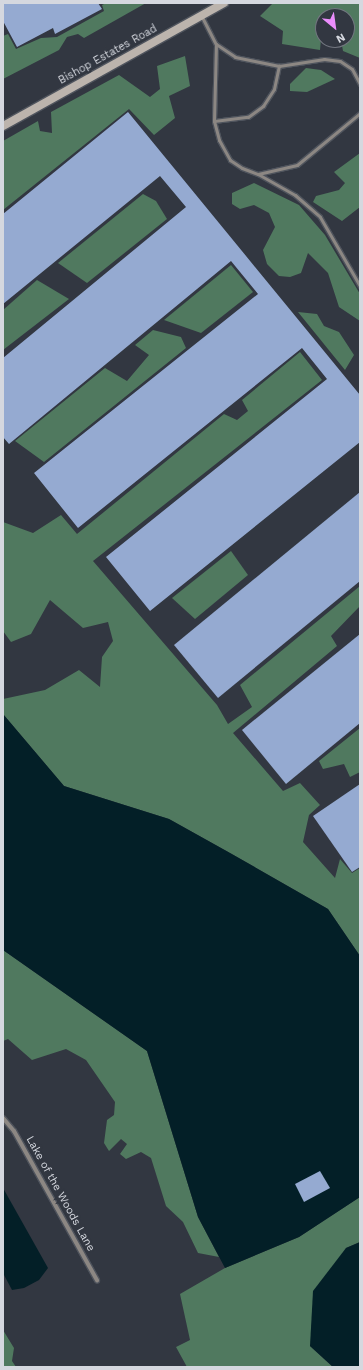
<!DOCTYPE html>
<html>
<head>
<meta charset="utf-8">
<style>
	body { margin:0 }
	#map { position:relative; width:363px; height:1370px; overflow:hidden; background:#323741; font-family:"Work Sans",sans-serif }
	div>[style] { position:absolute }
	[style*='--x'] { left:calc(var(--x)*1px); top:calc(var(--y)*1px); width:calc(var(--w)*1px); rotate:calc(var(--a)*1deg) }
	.forest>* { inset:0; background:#50795f }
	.water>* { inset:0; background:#031f27 }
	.building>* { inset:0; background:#95aad1 }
	.roads { filter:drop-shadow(1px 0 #4f545d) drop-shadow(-1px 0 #4f545d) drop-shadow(0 1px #4f545d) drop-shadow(0 -1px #4f545d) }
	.lane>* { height:3px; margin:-1.5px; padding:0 1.5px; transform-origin:1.5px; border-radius:1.5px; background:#8c8783 }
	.street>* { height:4px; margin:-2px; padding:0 2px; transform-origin:2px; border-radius:2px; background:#8c8783 }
	.secondary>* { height:8px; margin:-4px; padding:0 4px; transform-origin:4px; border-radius:4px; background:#bcb4ad }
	span { translate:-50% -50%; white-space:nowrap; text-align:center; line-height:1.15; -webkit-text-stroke:4px #323741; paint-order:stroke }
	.street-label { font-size:11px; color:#d5d8df }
	.frame { position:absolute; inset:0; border:4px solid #d5d8df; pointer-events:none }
	.north { position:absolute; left:315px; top:8px; width:40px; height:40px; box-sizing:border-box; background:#323741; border:1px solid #737780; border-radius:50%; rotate:151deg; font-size:11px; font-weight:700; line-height:16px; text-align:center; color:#d5d8df }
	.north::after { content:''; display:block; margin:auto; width:14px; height:18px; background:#eb8dfc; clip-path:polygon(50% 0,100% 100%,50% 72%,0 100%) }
</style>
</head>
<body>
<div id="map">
	<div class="forest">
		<div style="clip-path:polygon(106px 3px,146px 3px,84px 38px,78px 34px,67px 37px,59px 50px,3px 79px,3px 36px,8px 34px,16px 49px,41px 38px,57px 37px,104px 11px,102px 5px)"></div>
		<div style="clip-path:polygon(273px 3px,360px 3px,360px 58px,343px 51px,341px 40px,347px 40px,347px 16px,323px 16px,320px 50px,282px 44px,283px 31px,260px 16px)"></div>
		<div style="clip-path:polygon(185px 56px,190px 86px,169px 96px,175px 118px,154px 135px,129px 109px,3px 210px,3px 141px,38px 121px,40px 131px,52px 133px,51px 112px,119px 75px,150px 97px,160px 89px,157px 66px)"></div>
		<div style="clip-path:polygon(306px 68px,321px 70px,335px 79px,307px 92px,290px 91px,290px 84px)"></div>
		<div style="clip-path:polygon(360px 153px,360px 207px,342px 221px,313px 202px,316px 196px,339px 190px,345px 183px,334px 172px)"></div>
		<div style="clip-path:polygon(254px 183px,299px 205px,325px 235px,360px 294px,360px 321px,339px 307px,328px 273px,308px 253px,301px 273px,290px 277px,279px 276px,267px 264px,263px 250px,275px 227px,269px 213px,254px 205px,240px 209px,232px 204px,232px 193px)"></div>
		<div style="clip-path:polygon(143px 194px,156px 201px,167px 219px,87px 283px,58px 263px)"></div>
		<div style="clip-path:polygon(231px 265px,253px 292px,201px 333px,164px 320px)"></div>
		<div style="clip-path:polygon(37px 280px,69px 299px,3px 350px,3px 310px)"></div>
		<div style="clip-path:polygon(298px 312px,317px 314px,324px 326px,339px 332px,354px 355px,345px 370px)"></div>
		<div style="clip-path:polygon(153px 330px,181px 337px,186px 348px,44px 462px,15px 441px,105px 368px,127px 381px,149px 355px,135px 345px)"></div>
		<div style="clip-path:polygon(300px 352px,322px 380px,93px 561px,217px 705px,228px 724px,252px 707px,240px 685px,360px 586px,360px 606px,331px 636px,337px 646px,233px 733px,283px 791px,300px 783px,320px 805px,309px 815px,303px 842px,335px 878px,340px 859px,352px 873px,360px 868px,360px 956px,328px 909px,230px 853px,169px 819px,64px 786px,3px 714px,3px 699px,45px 690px,79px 670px,100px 687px,102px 657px,113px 641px,108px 622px,83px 628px,50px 600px,31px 634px,11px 642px,3px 631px,3px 522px,33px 533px,61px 515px,77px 534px,224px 414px,237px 420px,248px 411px,242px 400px)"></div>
		<div style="clip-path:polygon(231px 551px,248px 575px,195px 619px,172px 598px)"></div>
		<div style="clip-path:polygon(360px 728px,360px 772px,350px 777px,344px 764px,323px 769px,319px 761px)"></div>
		<div style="clip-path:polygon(3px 950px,147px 1051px,198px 1217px,219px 1257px,198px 1253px,183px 1222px,166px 1206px,151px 1158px,141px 1152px,126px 1159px,120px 1154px,127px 1144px,121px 1139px,109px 1151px,104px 1143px,107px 1120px,114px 1115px,115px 1102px,86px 1060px,66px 1049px,32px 1060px,8px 1039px,3px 1041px)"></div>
		<div style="clip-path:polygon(360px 1197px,360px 1242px,346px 1248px,310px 1346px,333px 1367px,187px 1367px,176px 1347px,190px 1340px,180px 1294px,225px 1268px,299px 1237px)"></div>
		<div style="clip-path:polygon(3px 1330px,14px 1348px,12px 1361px,16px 1367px,3px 1367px)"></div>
	</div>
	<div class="water">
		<div style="clip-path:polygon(3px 714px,64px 786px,169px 819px,230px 853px,328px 909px,360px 956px,360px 1197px,299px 1237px,225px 1268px,198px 1217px,147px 1051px,3px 950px)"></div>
		<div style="clip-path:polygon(3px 1188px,48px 1268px,39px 1280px,24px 1288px,12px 1290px,3px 1273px)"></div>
		<div style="clip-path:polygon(360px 1242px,360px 1367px,333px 1367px,310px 1346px,313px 1291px,346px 1248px)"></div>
	</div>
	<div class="building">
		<div style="clip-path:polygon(3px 3px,98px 3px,102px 9px,55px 34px,53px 28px,17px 47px,3px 21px)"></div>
		<div style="clip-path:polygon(128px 112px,360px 395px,360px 442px,150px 611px,106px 557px,327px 379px,302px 348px,78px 528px,34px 473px,258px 294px,231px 261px,9px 444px,3px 437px,3px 358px,186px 207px,160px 176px,3px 304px,3px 214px)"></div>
		<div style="clip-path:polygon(360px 492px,360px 581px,218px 698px,174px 645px)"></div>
		<div style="clip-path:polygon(360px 634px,360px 723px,286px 784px,242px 730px)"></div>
		<div style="clip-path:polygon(360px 784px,360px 867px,352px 872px,313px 816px)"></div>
		<div style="clip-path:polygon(320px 1171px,330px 1188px,304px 1202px,295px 1184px)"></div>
	</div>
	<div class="roads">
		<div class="lane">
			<div style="--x:202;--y:17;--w:30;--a:63"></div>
			<div style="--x:216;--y:44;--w:23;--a:34"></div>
			<div style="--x:235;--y:57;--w:45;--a:11.6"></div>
			<div style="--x:279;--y:66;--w:46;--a:-8.8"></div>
			<div style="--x:324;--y:59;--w:16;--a:7"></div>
			<div style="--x:340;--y:61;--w:14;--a:34"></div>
			<div style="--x:352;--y:69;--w:17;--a:62"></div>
			<div style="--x:216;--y:44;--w:77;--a:91.5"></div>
			<div style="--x:214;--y:121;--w:20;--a:75"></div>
			<div style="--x:219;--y:140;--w:23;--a:61"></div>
			<div style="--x:230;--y:160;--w:14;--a:34"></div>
			<div style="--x:242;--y:168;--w:17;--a:21"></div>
			<div style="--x:258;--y:174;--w:40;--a:-13"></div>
			<div style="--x:297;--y:165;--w:82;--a:-39.5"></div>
			<div style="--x:214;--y:121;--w:34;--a:-7"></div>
			<div style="--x:248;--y:117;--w:19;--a:-36"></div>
			<div style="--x:263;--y:106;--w:20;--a:-57"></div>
			<div style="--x:274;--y:89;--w:24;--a:-78"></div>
			<div style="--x:258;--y:174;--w:43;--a:29.6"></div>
			<div style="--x:295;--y:195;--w:33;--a:41"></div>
			<div style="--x:320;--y:217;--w:80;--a:59.9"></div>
		</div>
		<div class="street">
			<div style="--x:3;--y:1118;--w:17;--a:50"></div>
			<div style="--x:14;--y:1131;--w:171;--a:60.9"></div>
		</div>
		<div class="secondary">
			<div style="--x:3;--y:126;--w:253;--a:-29.1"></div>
		</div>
	</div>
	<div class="street-label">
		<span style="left:108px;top:55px;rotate:-29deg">Bishop Estates Road</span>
		<span style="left:60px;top:1194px;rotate:61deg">Lake of the Woods Lane</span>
	</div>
	<div class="frame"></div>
	<div class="north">N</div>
</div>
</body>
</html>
